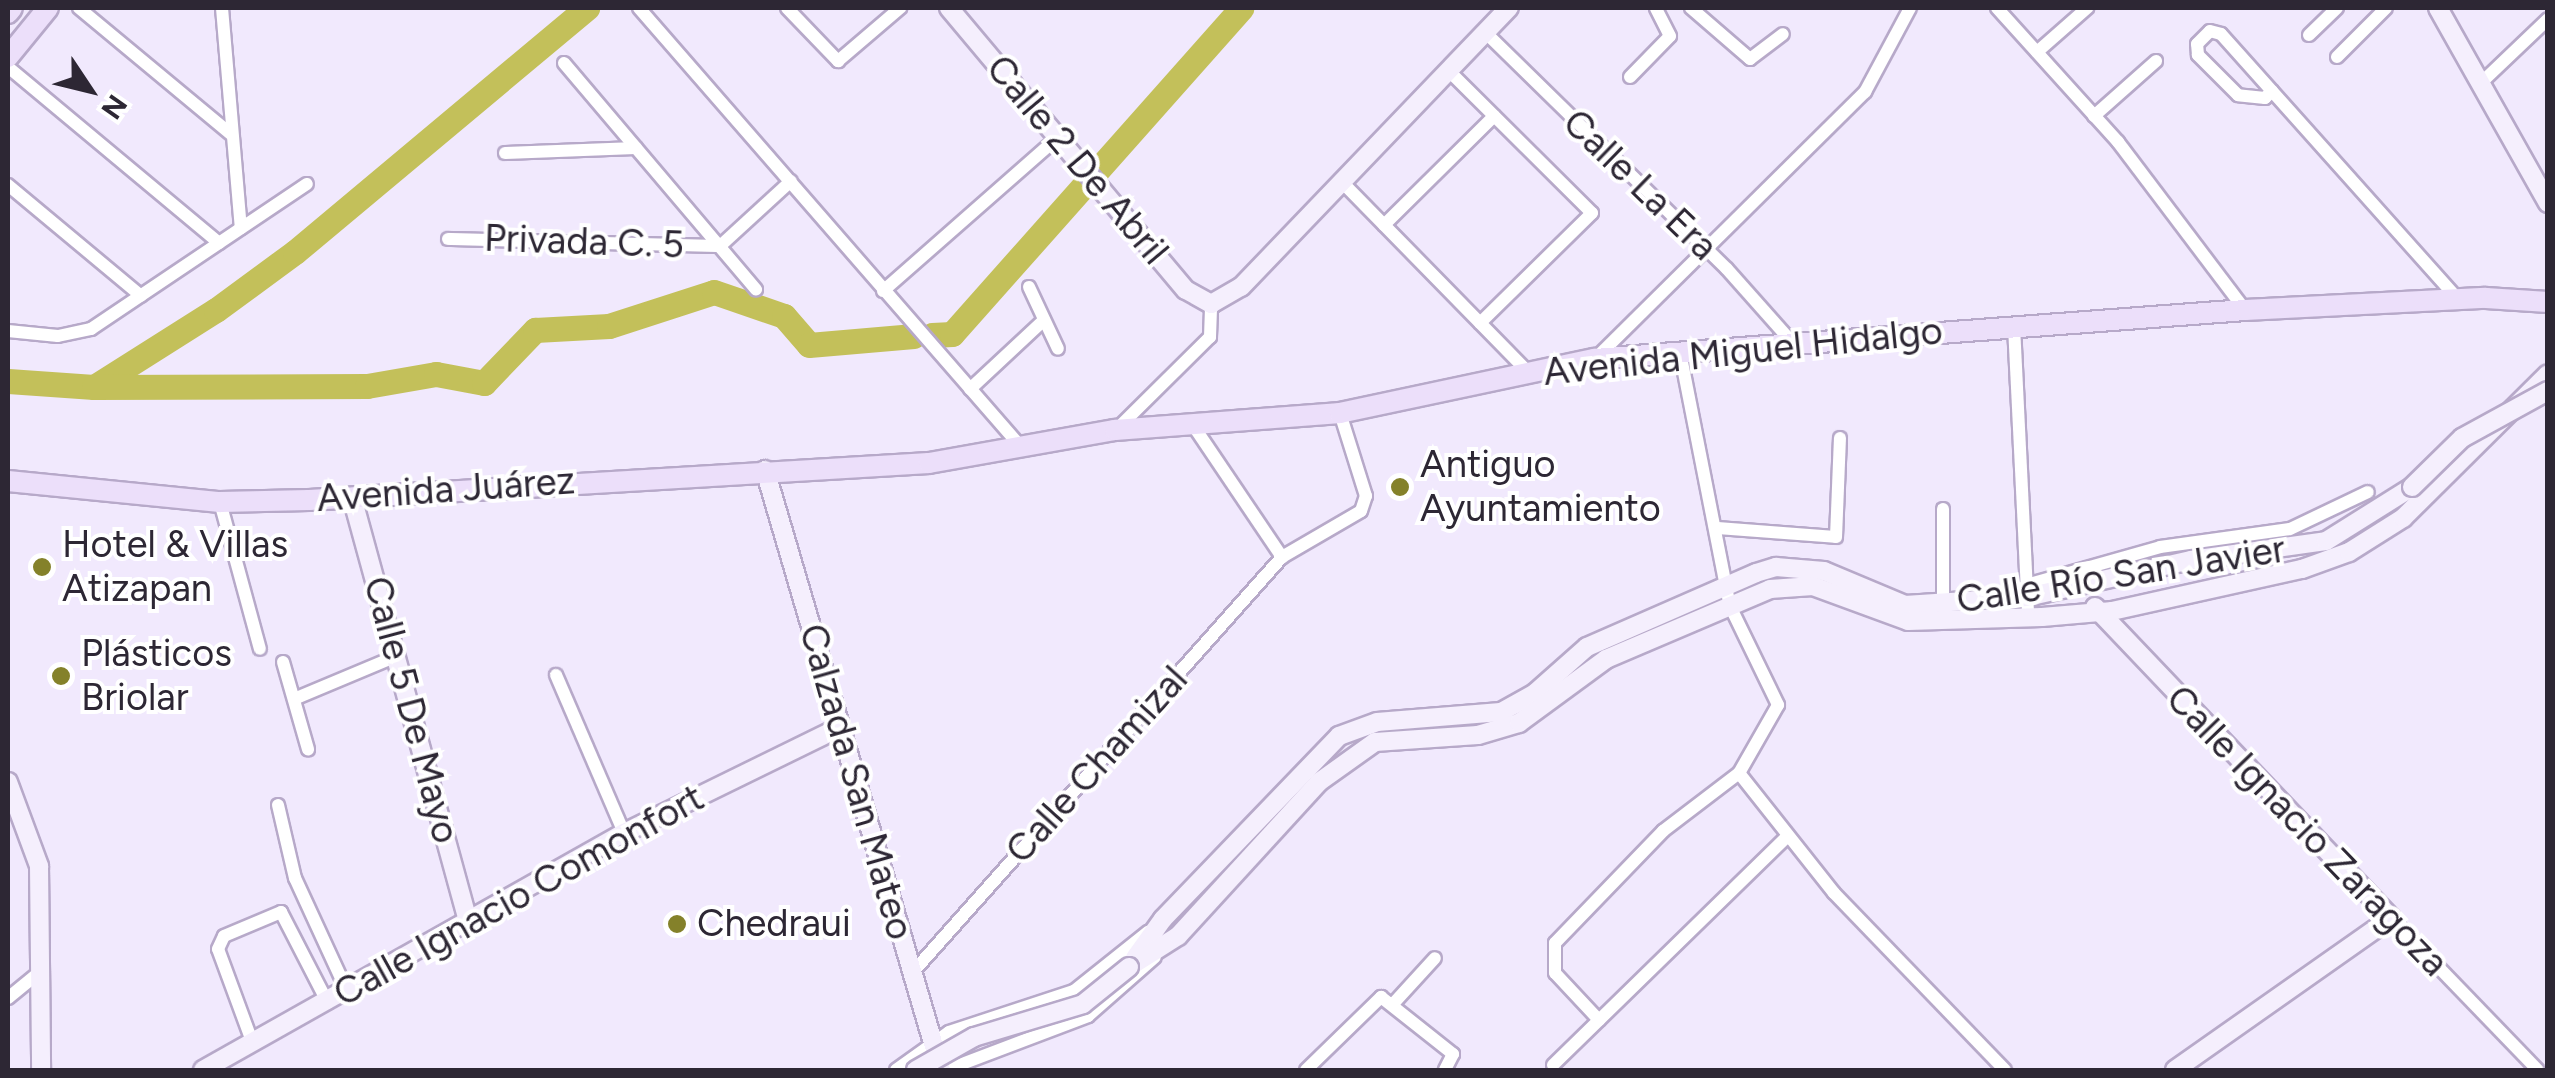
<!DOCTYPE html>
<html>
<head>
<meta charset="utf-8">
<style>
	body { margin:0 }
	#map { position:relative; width:2555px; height:1078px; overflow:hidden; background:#f1e9fd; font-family:Figtree,sans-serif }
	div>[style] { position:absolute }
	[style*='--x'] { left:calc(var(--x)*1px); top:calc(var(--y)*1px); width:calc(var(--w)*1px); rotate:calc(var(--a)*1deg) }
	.river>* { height:25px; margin:-12.5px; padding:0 12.5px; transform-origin:12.5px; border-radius:12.5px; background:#c3c05a }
	.roads { filter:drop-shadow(2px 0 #b7a9c9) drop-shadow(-2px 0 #b7a9c9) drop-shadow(0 2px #b7a9c9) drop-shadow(0 -2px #b7a9c9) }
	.street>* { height:12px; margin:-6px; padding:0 6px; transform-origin:6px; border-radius:6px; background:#fff }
	.secondary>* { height:18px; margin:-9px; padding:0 9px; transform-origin:9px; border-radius:9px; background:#f5effd }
	.primary>* { height:20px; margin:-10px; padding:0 10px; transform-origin:10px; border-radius:10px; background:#ecdffa }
	.bridges { filter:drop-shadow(2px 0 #b7a9c9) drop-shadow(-2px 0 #b7a9c9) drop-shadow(0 2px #b7a9c9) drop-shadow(0 -2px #b7a9c9) }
	.secondary-bridge>* { height:18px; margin:-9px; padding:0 9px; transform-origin:9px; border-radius:9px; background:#f5effd }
	.dots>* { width:28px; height:28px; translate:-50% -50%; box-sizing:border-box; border:5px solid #fff; border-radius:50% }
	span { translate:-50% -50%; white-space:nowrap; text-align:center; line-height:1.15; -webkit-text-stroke:8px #fff; paint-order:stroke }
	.street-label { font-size:38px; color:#2d2734 }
	.poi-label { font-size:38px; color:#2d2734 }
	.left { translate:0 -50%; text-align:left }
	.frame { position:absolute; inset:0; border:10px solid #2d2734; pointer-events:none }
	.north { position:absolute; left:40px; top:40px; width:100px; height:100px; -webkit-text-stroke:8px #fff; paint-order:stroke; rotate:125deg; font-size:28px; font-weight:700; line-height:40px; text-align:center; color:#2d2734 }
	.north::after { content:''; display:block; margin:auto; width:35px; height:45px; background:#2d2734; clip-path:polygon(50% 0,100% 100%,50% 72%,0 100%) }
</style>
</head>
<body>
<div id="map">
	<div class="river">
		<div style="--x:932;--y:335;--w:20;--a:-3"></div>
		<div style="--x:952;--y:334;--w:436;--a:-48.4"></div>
		<div style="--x:8;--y:381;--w:86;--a:4"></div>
		<div style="--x:94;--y:387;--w:144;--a:-32.3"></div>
		<div style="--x:216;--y:310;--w:98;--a:-36.3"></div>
		<div style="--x:295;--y:252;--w:381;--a:-39.9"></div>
		<div style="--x:94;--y:387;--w:273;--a:-0.2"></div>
		<div style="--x:367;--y:386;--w:70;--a:-9.9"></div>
		<div style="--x:436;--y:374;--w:49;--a:10.6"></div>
		<div style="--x:484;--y:383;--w:74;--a:-46.1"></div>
		<div style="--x:535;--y:330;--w:74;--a:-3.1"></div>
		<div style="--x:609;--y:326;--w:110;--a:-17.9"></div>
		<div style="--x:714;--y:292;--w:74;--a:18.9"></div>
		<div style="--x:784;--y:316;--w:38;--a:49"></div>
		<div style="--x:809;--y:345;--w:105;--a:-4.9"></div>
	</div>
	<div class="roads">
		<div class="street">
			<div style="--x:79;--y:8;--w:199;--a:39.7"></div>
			<div style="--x:222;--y:8;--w:221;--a:85.1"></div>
			<div style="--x:639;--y:8;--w:582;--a:48.97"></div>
			<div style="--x:787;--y:8;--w:74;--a:46.1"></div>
			<div style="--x:838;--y:61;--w:82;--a:-40.5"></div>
			<div style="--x:1691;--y:8;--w:78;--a:40.8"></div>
			<div style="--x:1750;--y:59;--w:41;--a:-37.1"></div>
			<div style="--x:1997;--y:8;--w:181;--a:47.9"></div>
			<div style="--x:2118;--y:142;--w:211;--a:52.9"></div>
			<div style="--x:1486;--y:33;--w:337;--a:44.4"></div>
			<div style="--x:1727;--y:269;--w:95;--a:48.4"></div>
			<div style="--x:2309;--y:35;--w:39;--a:-44"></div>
			<div style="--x:2037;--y:52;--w:67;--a:-41.3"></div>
			<div style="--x:2337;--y:57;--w:69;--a:-45"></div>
			<div style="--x:564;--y:63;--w:297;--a:49.7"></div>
			<div style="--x:8;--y:67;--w:275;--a:39.8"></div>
			<div style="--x:1450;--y:72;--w:200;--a:44.8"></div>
			<div style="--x:1592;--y:213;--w:157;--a:135.5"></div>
			<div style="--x:1630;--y:77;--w:57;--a:-45.7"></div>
			<div style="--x:1670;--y:36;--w:31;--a:-117"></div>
			<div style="--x:2483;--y:81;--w:90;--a:-43.6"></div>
			<div style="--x:2272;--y:91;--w:10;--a:135"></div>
			<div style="--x:2265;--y:98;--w:27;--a:-174"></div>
			<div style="--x:2238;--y:95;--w:57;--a:-135"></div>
			<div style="--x:2198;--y:55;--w:11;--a:-95"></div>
			<div style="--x:2197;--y:44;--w:18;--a:-45"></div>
			<div style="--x:2210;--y:31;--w:11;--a:15"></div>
			<div style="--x:2221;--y:34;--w:357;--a:48.2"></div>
			<div style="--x:2094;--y:116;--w:83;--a:-41.6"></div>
			<div style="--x:505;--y:153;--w:131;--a:-2.2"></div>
			<div style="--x:1342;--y:182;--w:267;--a:45.6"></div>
			<div style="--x:8;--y:185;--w:173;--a:39.8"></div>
			<div style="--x:1384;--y:225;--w:155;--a:-44.7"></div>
			<div style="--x:448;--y:239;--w:272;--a:1.5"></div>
			<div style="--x:720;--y:246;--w:96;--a:-42.5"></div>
			<div style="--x:1029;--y:287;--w:68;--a:64.9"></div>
			<div style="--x:883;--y:291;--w:232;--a:-41.3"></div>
			<div style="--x:2014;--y:326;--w:291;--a:87.2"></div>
			<div style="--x:8;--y:331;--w:50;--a:5.7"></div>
			<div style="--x:58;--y:336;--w:34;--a:-12"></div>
			<div style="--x:91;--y:329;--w:260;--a:-33.9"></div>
			<div style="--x:1680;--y:352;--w:259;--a:78.9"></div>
			<div style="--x:1730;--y:606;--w:110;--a:64.1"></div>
			<div style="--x:1778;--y:705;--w:78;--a:119.8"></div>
			<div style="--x:1595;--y:359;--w:380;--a:-44.7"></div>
			<div style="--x:1865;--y:92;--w:95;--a:-61.8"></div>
			<div style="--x:970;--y:389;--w:101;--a:-43"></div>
			<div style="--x:1195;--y:428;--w:156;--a:56"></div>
			<div style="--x:1117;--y:429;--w:131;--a:-44.7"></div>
			<div style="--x:1210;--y:337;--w:33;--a:-88"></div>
			<div style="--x:220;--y:502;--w:152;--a:74.8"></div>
			<div style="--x:1943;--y:509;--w:98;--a:90"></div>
			<div style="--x:1717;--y:528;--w:119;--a:4.3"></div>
			<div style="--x:1836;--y:537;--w:99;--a:-87.7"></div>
			<div style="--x:2026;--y:585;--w:139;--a:-15.8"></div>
			<div style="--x:2160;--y:547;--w:131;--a:-7.9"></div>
			<div style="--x:2290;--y:529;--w:86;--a:-25.4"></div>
			<div style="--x:283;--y:662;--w:91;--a:74"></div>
			<div style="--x:556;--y:675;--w:172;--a:66.7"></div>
			<div style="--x:294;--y:699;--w:112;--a:-22.7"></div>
			<div style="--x:1739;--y:773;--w:153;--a:51.6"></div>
			<div style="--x:1834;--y:893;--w:246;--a:46"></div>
			<div style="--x:278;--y:805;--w:75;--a:76.9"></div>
			<div style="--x:295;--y:878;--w:127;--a:65.3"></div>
			<div style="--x:2391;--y:918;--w:211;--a:46"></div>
			<div style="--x:912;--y:973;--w:557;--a:-48.35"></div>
			<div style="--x:1282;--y:557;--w:91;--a:-30.2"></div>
			<div style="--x:1361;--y:511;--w:16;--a:-72"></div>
			<div style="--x:1366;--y:496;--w:87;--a:-107.4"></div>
			<div style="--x:8;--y:998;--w:43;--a:-39.3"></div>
			<div style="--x:1393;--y:1004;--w:62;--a:-47.6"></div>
			<div style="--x:1599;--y:1020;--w:64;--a:-133.1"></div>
			<div style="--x:1555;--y:973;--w:30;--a:-90"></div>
			<div style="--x:1555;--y:943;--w:156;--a:-46"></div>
			<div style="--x:1663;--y:831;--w:96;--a:-37.3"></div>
			<div style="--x:253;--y:1044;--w:101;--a:-110.2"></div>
			<div style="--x:218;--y:949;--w:14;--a:-65"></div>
			<div style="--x:224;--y:936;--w:62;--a:-22.8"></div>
			<div style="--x:281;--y:912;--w:102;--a:62.7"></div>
			<div style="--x:1553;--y:1065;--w:327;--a:-44.3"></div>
			<div style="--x:896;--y:1070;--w:65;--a:-35.6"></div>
			<div style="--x:949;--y:1032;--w:132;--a:-18.2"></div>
			<div style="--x:1074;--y:991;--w:95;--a:-38.6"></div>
			<div style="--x:946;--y:1070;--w:152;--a:-20.8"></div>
			<div style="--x:1088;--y:1016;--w:89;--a:-41.4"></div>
			<div style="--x:1306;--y:1070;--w:105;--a:-44.2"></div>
			<div style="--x:1381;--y:997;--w:92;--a:38.4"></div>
			<div style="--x:1453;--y:1054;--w:18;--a:117"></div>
		</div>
		<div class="secondary">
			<div style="--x:949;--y:8;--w:368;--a:50"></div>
			<div style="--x:1186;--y:290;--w:29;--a:29"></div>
			<div style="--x:1211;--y:304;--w:34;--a:-30"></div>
			<div style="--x:1241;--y:287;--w:387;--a:-46.2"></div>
			<div style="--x:2438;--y:8;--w:224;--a:60.6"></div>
			<div style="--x:765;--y:470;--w:625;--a:73.65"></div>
			<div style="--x:352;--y:497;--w:443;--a:74.7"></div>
			<div style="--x:2095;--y:607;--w:429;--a:46.4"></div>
			<div style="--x:2391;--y:918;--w:264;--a:144.9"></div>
			<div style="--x:8;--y:782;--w:90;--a:69.7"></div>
			<div style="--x:39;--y:866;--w:204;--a:89.4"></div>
			<div style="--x:1135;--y:958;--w:48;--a:-54.3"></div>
			<div style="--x:1163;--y:919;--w:254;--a:-46.1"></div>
			<div style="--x:1339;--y:736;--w:40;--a:-20.2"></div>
			<div style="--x:1377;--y:722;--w:124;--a:-4.6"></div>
			<div style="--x:1501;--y:712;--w:39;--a:-29"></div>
			<div style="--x:1535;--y:693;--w:69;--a:-41.5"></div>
			<div style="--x:1587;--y:647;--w:184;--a:-23.6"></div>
			<div style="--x:1756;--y:573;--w:21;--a:-17"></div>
			<div style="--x:1776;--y:567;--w:48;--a:4.8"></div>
			<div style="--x:1824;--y:571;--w:88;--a:22.8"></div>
			<div style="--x:1905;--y:605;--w:122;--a:-3.8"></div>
			<div style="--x:2027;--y:597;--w:168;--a:-12.7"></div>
			<div style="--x:2191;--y:560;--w:136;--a:-8"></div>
			<div style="--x:2326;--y:541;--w:102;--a:-32.1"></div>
			<div style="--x:1129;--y:967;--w:58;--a:-32.3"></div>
			<div style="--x:1178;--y:936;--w:209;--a:-47.5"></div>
			<div style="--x:1319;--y:782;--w:69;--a:-35.5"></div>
			<div style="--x:1375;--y:742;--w:103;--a:-3.9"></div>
			<div style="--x:1478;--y:735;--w:43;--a:-16.3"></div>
			<div style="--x:1519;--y:723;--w:108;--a:-36.3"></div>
			<div style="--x:1606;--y:659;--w:178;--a:-23.1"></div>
			<div style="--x:1770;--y:589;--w:43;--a:-4"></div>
			<div style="--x:1813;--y:586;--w:101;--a:20.2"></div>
			<div style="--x:1908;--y:621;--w:134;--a:-1.7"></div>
			<div style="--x:2042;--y:617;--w:70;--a:-4.9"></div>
			<div style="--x:2112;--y:611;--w:195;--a:-12.5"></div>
			<div style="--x:2302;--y:569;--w:50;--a:-19.9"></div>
			<div style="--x:2349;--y:552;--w:64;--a:-32.2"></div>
			<div style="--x:2403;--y:518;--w:204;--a:-44.8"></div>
			<div style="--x:203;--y:1070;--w:483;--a:-29.4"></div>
			<div style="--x:624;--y:833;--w:238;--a:-26.1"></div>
		</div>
		<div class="primary">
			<div style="--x:8;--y:13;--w:6;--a:-51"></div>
			<div style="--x:8;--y:57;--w:63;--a:-50.8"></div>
			<div style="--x:8;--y:481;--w:213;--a:5.7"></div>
			<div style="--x:220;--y:502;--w:89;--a:-1.3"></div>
			<div style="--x:309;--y:500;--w:621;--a:-3.42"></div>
			<div style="--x:929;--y:463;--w:189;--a:-10.1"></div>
			<div style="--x:1115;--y:430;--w:226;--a:-4.3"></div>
			<div style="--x:1340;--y:413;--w:261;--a:-12"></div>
			<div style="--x:1595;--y:359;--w:652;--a:-4.31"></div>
			<div style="--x:2245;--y:310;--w:241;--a:-2.9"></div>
			<div style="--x:2486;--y:298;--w:62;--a:3.7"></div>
		</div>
	</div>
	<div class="bridges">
		<div class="secondary-bridge">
			<div style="--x:2412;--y:487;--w:70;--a:-44.4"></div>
			<div style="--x:2462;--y:438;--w:98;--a:-28.7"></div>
			<div style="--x:916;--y:1070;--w:67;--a:-29.6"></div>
			<div style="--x:974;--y:1037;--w:114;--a:-16.8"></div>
			<div style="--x:1083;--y:1004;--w:59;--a:-38.8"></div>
		</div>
	</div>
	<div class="dots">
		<div style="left:1400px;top:487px;background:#84812a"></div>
		<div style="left:42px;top:567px;background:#84812a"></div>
		<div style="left:61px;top:676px;background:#84812a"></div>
		<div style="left:677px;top:924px;background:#84812a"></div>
	</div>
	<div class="street-label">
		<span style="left:1077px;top:160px;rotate:50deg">Calle 2 De Abril</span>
		<span style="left:1640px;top:185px;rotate:44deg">Calle La Era</span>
		<span style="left:584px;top:242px;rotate:2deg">Privada C. 5</span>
		<span style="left:1743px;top:352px;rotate:-6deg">Avenida Miguel Hidalgo</span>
		<span style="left:446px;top:490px;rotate:-4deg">Avenida Juárez</span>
		<span style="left:2121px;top:575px;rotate:-9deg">Calle Río San Javier</span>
		<span style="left:411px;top:710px;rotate:75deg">Calle 5 De Mayo</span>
		<span style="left:1097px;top:765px;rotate:-48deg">Calle Chamizal</span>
		<span style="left:856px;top:782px;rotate:74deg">Calzada San Mateo</span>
		<span style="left:2307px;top:831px;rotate:46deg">Calle Ignacio Zaragoza</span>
		<span style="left:519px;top:896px;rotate:-29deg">Calle Ignacio Comonfort</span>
	</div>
	<div class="poi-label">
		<span class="left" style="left:1420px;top:487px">Antiguo<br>Ayuntamiento</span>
		<span class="left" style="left:62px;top:567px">Hotel &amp; Villas<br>Atizapan</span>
		<span class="left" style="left:81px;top:676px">Plásticos<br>Briolar</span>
		<span class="left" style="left:697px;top:924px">Chedraui</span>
	</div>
	<div class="frame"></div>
	<div class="north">N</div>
</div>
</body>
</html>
